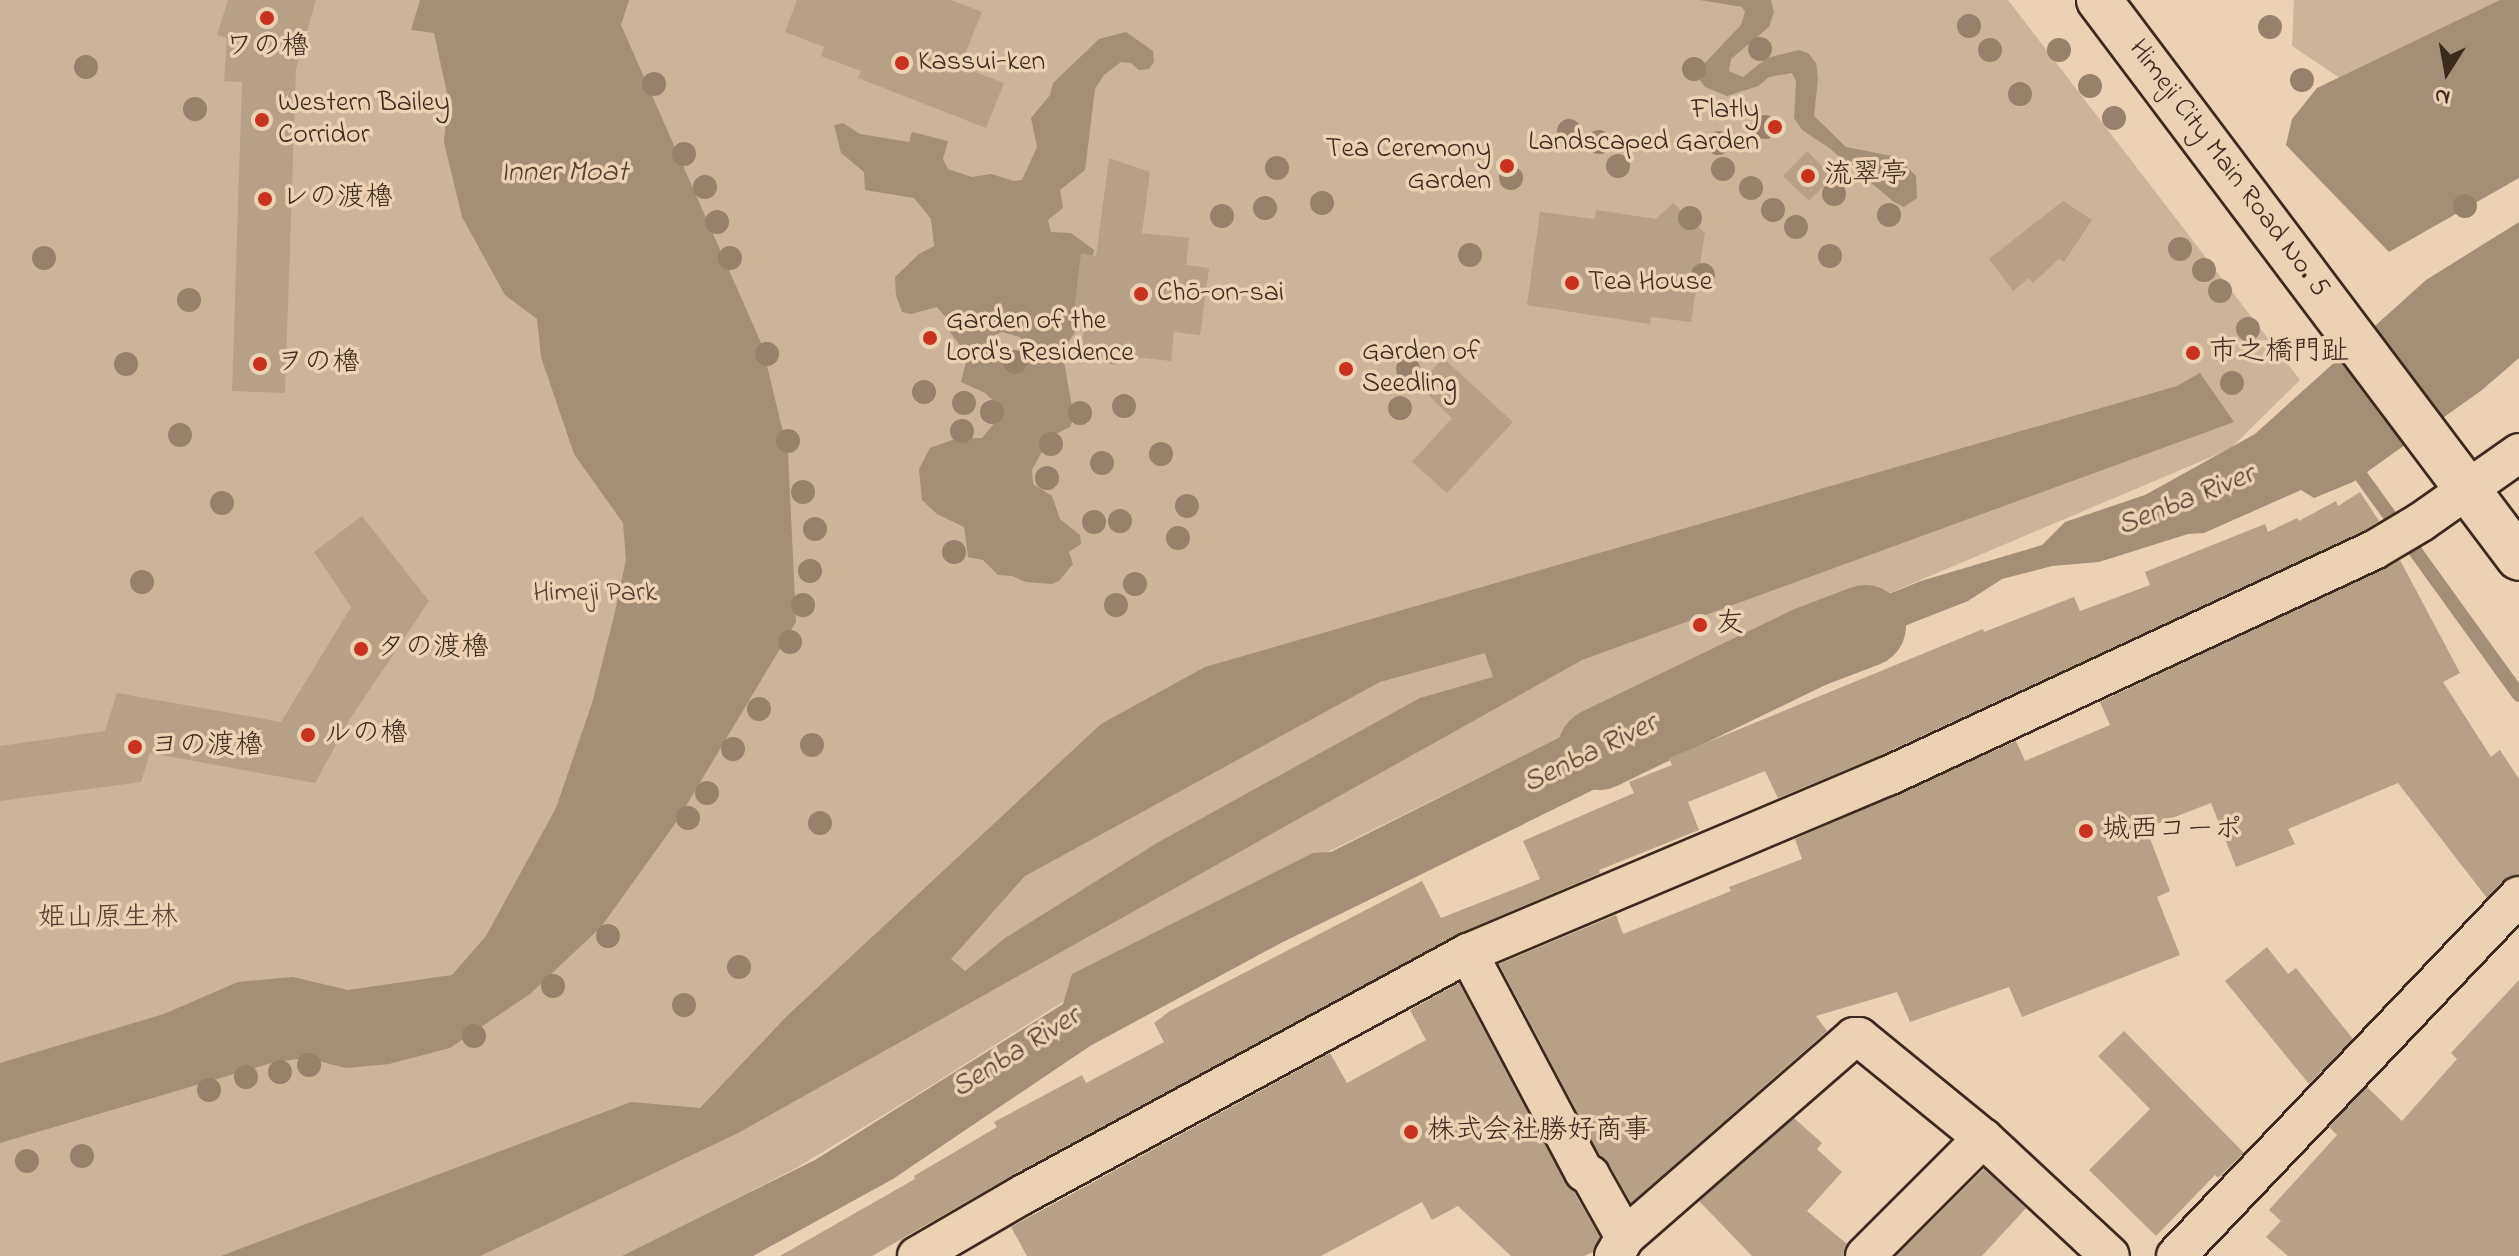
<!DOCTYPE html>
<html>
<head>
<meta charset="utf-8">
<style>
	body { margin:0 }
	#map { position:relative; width:2519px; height:1256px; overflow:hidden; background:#ead2b2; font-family:"Indie Flower","Klee One",sans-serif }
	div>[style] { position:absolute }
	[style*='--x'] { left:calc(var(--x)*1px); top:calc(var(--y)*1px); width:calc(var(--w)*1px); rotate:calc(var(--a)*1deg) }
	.green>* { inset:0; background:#cbb497 }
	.water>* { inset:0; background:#a38e76 }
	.stream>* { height:14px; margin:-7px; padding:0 7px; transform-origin:7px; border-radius:7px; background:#a38e76 }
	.river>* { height:82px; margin:-41px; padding:0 41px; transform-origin:41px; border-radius:41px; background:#a38e76 }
	.building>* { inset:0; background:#b6a186 }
	.roads { filter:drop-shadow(2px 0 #3b2a1e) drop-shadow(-2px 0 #3b2a1e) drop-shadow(0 2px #3b2a1e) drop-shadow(0 -2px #3b2a1e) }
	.minor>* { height:38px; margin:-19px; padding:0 19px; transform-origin:19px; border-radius:19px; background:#ead2b2 }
	.tertiary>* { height:44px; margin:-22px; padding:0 22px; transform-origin:22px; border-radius:22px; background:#ead2b2 }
	.trees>* { width:24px; height:24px; margin:-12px; border-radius:50%; background:#96816a }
	.dots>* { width:22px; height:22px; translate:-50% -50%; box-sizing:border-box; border:4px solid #ead2b2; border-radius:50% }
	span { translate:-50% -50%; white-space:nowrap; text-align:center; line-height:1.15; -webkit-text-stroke:7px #ead2b2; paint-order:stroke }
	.poi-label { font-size:28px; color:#3b2a1e }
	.left { translate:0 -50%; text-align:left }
	.right { translate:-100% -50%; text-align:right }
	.street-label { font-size:28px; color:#3b2a1e }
	.park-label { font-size:28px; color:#513f30 }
	.water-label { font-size:30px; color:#503e30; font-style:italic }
	.north { position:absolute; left:2407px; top:32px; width:80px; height:80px; -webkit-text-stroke:6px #ead2b2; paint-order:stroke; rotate:191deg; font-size:22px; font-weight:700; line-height:32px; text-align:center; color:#3b2a1e }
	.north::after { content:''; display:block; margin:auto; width:28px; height:36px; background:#3b2a1e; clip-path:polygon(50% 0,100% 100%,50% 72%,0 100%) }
</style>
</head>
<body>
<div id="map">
	<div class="green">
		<div style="clip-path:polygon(0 0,2008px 0,2300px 380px,2230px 449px,1632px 702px,1074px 977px,1064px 1001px,913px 1097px,798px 1167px,626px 1256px,0 1256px)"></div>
		<div style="clip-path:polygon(2294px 0,2519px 0,2398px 117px,2292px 46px)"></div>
	</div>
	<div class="water">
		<div style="clip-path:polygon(420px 0,629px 0,621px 25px,762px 345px,788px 453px,796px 622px,677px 821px,601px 927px,530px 994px,450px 1048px,389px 1064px,346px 1068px,306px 1058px,275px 1062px,0 1143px,0 1063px,164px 1014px,238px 982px,293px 977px,348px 990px,452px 975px,486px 936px,556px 808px,592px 703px,615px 612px,626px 560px,623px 523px,574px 454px,541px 357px,537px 319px,505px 295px,462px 217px,444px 142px,448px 98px,434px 33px,411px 30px)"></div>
		<div style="clip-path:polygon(1700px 0,1771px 0,1774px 12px,1769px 27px,1731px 59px,1729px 71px,1743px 77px,1767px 58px,1799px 50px,1808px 53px,1816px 63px,1818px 78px,1814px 116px,1846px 147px,1897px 157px,1916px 176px,1917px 198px,1904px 207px,1894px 202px,1828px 147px,1802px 130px,1794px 118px,1796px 81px,1792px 73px,1769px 77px,1758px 86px,1727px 96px,1705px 87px,1700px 80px,1703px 65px,1741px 25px,1745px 12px,1742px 7px)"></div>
		<div style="clip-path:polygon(2500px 0,2519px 0,2519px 178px,2389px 252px,2286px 145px,2292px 119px,2317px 88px)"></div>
		<div style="clip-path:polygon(evenodd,1126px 32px,1153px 51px,1154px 62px,1149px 69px,1139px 70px,1131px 63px,1121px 62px,1104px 75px,1095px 89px,1085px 170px,1060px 190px,1063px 208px,1048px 220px,1051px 232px,1071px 233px,1094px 250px,1079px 326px,1066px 346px,1064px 362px,1074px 418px,1070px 427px,1050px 437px,1032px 470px,1033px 484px,1052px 496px,1060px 519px,1080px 535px,1081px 544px,1069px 552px,1073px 564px,1059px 581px,1052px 584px,1026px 582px,1012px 576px,998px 575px,983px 560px,968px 557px,964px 527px,937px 514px,922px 500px,919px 469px,930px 448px,955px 439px,982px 438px,1001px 415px,997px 404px,985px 393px,961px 382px,968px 354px,954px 338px,947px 327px,949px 321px,937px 307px,911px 314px,902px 312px,896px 295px,895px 277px,919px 254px,934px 246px,931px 219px,914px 198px,865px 190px,864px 172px,841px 153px,834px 125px,843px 123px,860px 134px,909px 142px,912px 132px,948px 141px,943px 159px,948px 169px,972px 177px,991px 174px,1014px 181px,1022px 180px,1037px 147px,1031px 118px,1050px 95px,1053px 83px,1099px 39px,1126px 32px,1002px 332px,1020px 337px,1026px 351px,1026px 367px,1011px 372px,992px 351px,993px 336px,1002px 332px)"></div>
		<div style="clip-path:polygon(2519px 222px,2519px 358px,2482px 390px,2353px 482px,2314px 498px,2301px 490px,2204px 533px,2188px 534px,2099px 562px,2052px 566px,2002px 579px,1968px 601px,1884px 634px,1842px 663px,1728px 704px,1705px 717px,1679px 739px,1649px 753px,1640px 767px,1281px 943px,1090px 1046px,893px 1179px,753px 1256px,622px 1256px,815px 1160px,1063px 1004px,1072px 974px,1313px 853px,1331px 852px,1638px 698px,1702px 700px,1756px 678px,1778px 648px,1841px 613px,1921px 581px,2042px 545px,2065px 522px,2145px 495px,2255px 434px,2426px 280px)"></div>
		<div style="clip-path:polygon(evenodd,2200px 373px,2234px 422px,1582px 660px,738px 1133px,480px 1256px,221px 1256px,631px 1102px,700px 1108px,787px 1016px,1101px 724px,1205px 667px,2177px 386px,2200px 373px,1485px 653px,1493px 677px,1420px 698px,1157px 843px,1005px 938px,965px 971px,951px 959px,1025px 876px,1380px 682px,1485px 653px)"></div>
	</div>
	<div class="stream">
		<div style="--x:2351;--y:462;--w:287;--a:54.2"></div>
	</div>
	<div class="river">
		<div style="--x:1599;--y:749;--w:234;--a:-25.8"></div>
		<div style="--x:1810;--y:647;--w:59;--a:-20.9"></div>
	</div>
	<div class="building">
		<div style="clip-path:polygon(228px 0,316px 0,296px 69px,285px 393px,232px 391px,242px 82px,224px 81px,227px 38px,217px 35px)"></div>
		<div style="clip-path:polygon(797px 0,951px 0,982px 12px,960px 66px,1004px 83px,986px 128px,858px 78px,861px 71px,821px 56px,824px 47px,785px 32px)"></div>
		<div style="clip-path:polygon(1807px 151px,1833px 177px,1809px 201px,1783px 176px)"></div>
		<div style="clip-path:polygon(1109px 158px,1150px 172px,1142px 233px,1189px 238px,1186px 265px,1209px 268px,1200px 335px,1174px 332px,1171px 361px,1117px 355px,1116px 365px,1080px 359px,1085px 321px,1073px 320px,1081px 253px,1096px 256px)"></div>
		<div style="clip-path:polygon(2063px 201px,2092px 220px,2064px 262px,2059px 259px,2033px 283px,2029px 278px,2013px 291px,1989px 259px)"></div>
		<div style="clip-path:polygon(1673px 203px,1705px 233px,1691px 322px,1651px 317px,1650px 324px,1527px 305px,1540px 212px,1595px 219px,1596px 210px,1656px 219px)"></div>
		<div style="clip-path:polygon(1443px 358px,1513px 422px,1447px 493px,1412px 462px,1452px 418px,1418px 385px)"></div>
		<div style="clip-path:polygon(2360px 492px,2379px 521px,2364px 531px,1879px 756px,1778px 798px,1765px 771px,1688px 802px,1699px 830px,1599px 870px,1600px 873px,1458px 934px,1011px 1176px,872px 1256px,780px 1256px,915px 1179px,914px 1176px,997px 1127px,994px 1122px,1082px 1075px,1086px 1083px,1164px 1042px,1154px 1023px,1170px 1011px,1422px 881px,1441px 918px,1540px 879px,1523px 841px,1634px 793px,1629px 782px,1672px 765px,1669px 758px,1983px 629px,1984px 632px,2074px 597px,2080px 611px,2150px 585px,2145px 572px,2265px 524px,2268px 532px,2297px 518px,2299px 521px,2336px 501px,2338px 506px)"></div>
		<div style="clip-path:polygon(362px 516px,429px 601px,350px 719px,315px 783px,150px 753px,141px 782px,0 801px,0 746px,105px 731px,117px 693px,281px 722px,351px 607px,314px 552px)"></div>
		<div style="clip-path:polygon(2400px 560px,2460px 673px,2443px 682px,2491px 757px,2500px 750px,2519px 779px,2519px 875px,2504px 880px,2487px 898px,2398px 783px,2288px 829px,2295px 844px,2236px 867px,2211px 803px,2146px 828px,2170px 891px,2157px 897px,2180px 955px,2022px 1017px,2009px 987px,1910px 1022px,1897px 992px,1816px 1016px,1827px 1031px,1631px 1203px,1609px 1164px,1600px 1156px,1499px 964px,1616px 915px,1623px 934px,1731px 891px,1729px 887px,1802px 859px,1795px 839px,2016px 741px,2025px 761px,2110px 725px,2100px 702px)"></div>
		<div style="clip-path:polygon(2267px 947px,2288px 974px,2296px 968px,2353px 1039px,2309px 1084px,2225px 981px)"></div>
		<div style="clip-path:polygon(2519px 980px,2519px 1256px,2288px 1256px,2266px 1237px,2281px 1221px,2269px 1210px,2337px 1135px,2329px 1127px,2367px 1087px,2402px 1121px,2457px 1059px,2451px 1053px)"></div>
		<div style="clip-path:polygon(1459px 983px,1565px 1182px,1574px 1192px,1600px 1237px,1593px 1252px,1584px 1256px,1511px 1256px,1458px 1206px,1432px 1220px,1422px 1202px,1321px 1256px,1027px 1256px,1011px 1227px,1330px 1053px,1347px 1083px,1426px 1040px,1410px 1010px)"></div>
		<div style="clip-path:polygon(2124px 1031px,2244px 1153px,2218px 1178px,2215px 1175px,2156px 1236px,2089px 1170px,2150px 1109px,2098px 1056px)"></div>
		<div style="clip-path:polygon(1794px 1118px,1822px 1143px,1817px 1149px,1842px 1172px,1807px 1211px,1847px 1244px,1844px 1256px,1752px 1256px,1699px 1201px)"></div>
		<div style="clip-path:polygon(1984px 1169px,2026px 1208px,1982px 1256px,1896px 1256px)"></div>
	</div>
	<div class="roads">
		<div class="minor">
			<div style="--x:1468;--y:953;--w:248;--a:62.1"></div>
			<div style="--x:1584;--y:1172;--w:7;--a:27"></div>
			<div style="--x:1590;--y:1175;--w:71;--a:60.6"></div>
			<div style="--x:917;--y:1256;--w:121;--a:-30.2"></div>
			<div style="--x:1022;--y:1195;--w:507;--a:-28.48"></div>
			<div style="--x:1468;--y:953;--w:456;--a:-22.9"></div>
			<div style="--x:1888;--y:776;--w:536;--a:-24.94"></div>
			<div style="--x:2374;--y:550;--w:55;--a:-30.8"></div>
			<div style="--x:2421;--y:522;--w:120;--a:-35.1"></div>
			<div style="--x:1614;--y:1256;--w:22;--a:-60"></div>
			<div style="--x:1625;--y:1237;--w:304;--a:-41.1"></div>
			<div style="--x:1854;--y:1037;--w:5;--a:0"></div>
			<div style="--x:1859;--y:1037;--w:160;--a:39.2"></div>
			<div style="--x:1983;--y:1138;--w:173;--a:42.9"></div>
			<div style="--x:1865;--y:1256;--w:167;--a:-45"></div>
			<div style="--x:2176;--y:1256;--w:497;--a:-46.4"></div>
		</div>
		<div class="tertiary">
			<div style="--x:2099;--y:0;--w:698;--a:53.03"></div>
		</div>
	</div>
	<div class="trees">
		<div style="left:1969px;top:26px"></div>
		<div style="left:2270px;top:27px"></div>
		<div style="left:1760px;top:49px"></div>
		<div style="left:1990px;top:50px"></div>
		<div style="left:2059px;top:50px"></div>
		<div style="left:86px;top:67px"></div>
		<div style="left:1694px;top:69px"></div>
		<div style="left:2302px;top:80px"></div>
		<div style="left:654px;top:84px"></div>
		<div style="left:2090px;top:86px"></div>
		<div style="left:2020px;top:94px"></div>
		<div style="left:195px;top:109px"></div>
		<div style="left:2114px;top:118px"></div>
		<div style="left:1765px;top:127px"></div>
		<div style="left:1569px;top:131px"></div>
		<div style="left:1599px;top:142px"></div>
		<div style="left:1718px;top:143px"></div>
		<div style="left:684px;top:154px"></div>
		<div style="left:1618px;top:166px"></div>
		<div style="left:1277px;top:168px"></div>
		<div style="left:1723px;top:169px"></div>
		<div style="left:1511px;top:178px"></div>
		<div style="left:705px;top:187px"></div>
		<div style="left:1751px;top:188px"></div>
		<div style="left:1834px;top:194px"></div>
		<div style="left:1322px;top:203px"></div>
		<div style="left:2465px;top:206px"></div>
		<div style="left:1265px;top:208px"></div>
		<div style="left:1773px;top:210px"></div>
		<div style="left:1889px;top:215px"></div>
		<div style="left:1222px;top:216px"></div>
		<div style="left:1690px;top:218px"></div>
		<div style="left:717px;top:222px"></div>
		<div style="left:1796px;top:227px"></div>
		<div style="left:2180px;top:249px"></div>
		<div style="left:1470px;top:255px"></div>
		<div style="left:1830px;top:256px"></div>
		<div style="left:44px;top:258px"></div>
		<div style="left:730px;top:258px"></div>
		<div style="left:2204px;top:270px"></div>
		<div style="left:1703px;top:275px"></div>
		<div style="left:2220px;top:291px"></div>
		<div style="left:189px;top:300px"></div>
		<div style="left:2248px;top:329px"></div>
		<div style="left:767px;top:354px"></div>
		<div style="left:1015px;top:362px"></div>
		<div style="left:126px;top:364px"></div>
		<div style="left:1408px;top:369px"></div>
		<div style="left:2232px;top:383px"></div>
		<div style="left:924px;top:392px"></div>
		<div style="left:964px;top:403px"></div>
		<div style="left:1124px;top:406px"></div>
		<div style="left:1400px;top:408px"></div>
		<div style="left:992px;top:412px"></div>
		<div style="left:1080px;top:413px"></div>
		<div style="left:962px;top:431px"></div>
		<div style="left:180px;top:435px"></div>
		<div style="left:788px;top:441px"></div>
		<div style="left:1051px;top:444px"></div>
		<div style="left:1161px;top:454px"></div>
		<div style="left:1102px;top:463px"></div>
		<div style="left:1047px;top:478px"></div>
		<div style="left:803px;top:492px"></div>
		<div style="left:222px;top:503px"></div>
		<div style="left:1187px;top:506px"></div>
		<div style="left:1120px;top:521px"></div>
		<div style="left:1094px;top:522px"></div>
		<div style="left:815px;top:529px"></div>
		<div style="left:1178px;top:538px"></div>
		<div style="left:954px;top:552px"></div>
		<div style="left:810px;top:571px"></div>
		<div style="left:142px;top:582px"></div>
		<div style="left:1135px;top:584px"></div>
		<div style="left:803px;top:605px"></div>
		<div style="left:1116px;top:605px"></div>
		<div style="left:790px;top:642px"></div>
		<div style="left:759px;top:709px"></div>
		<div style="left:812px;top:745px"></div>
		<div style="left:733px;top:749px"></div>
		<div style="left:707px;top:793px"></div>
		<div style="left:688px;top:818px"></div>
		<div style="left:820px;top:823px"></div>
		<div style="left:608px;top:936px"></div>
		<div style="left:739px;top:967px"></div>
		<div style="left:553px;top:986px"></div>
		<div style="left:684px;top:1005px"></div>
		<div style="left:474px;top:1036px"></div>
		<div style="left:309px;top:1065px"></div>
		<div style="left:280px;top:1072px"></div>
		<div style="left:246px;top:1077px"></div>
		<div style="left:209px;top:1090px"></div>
		<div style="left:82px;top:1156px"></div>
		<div style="left:27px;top:1161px"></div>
	</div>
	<div class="dots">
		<div style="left:267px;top:18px;background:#c8321e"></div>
		<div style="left:902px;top:63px;background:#c8321e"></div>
		<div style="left:262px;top:120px;background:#c8321e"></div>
		<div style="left:1775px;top:127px;background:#c8321e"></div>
		<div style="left:1507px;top:166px;background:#c8321e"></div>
		<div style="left:1808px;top:176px;background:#c8321e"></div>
		<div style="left:265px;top:199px;background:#c8321e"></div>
		<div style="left:1572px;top:283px;background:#c8321e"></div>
		<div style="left:1141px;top:294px;background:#c8321e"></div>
		<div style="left:930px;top:338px;background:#c8321e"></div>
		<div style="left:2193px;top:353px;background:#c8321e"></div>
		<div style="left:260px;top:364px;background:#c8321e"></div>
		<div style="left:1346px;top:369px;background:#c8321e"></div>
		<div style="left:1700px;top:625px;background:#c8321e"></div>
		<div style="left:361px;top:649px;background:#c8321e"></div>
		<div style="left:308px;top:735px;background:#c8321e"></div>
		<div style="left:135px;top:747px;background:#c8321e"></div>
		<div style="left:2086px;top:831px;background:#c8321e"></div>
		<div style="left:1411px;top:1132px;background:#c8321e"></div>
	</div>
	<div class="poi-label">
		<span style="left:267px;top:48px">ワの櫓</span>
		<span class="left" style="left:918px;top:63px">Kassui-ken</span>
		<span class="left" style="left:278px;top:120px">Western Bailey<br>Corridor</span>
		<span class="right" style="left:1759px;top:127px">Flatly<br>Landscaped Garden</span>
		<span class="right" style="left:1491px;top:166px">Tea Ceremony<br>Garden</span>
		<span class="left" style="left:1824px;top:176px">流翠亭</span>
		<span class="left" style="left:281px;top:199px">レの渡櫓</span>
		<span class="left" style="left:1588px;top:283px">Tea House</span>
		<span class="left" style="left:1157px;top:294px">Chō-on-sai</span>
		<span class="left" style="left:946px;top:338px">Garden of the<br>Lord's Residence</span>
		<span class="left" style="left:1362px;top:369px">Garden of<br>Seedling</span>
		<span class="left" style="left:2209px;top:353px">市之橋門趾</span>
		<span class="left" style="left:276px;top:364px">ヲの櫓</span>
		<span class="left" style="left:1716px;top:625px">友</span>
		<span class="left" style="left:377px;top:649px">タの渡櫓</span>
		<span class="left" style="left:324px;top:735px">ルの櫓</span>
		<span class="left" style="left:151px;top:747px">ヨの渡櫓</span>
		<span class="left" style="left:2102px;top:831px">城西コーポ</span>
		<span class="left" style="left:1427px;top:1132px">株式会社勝好商事</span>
	</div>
	<div class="street-label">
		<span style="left:2228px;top:169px;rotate:53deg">Himeji City Main Road No. 5</span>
	</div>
	<div class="park-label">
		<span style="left:595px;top:594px">Himeji Park</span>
		<span style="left:108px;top:919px">姫山原生林</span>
	</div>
	<div class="water-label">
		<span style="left:564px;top:173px">Inner Moat</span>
		<span style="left:2186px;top:501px;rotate:-22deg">Senba River</span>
		<span style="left:1590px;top:754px;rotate:-26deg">Senba River</span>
		<span style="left:1016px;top:1053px;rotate:-32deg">Senba River</span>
	</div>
	<div class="north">N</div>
</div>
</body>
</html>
